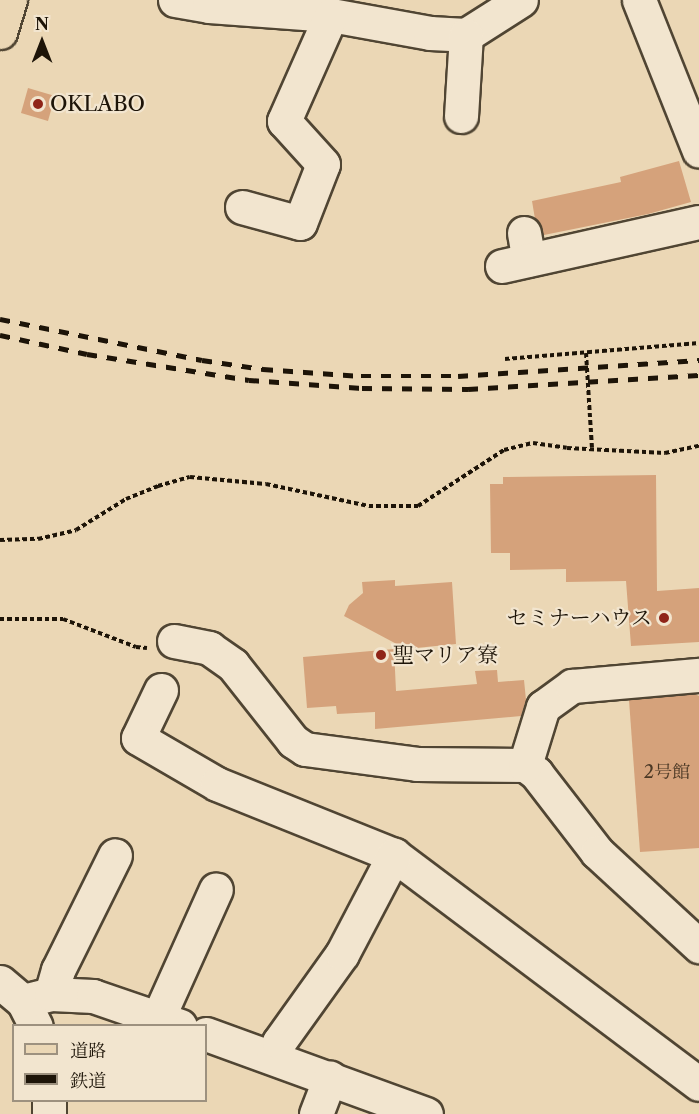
<!DOCTYPE html>
<html>
<head>
<meta charset="utf-8">
<style>
	body { margin:0 }
	#map { position:relative; width:699px; height:1114px; overflow:hidden; background:#ebd7b5; font-family:"Libre Caslon Text","Noto Serif JP",serif }
	div>[style] { position:absolute }
	[style*='--x'] { left:calc(var(--x)*1px); top:calc(var(--y)*1px); width:calc(var(--w)*1px); rotate:calc(var(--a)*1deg) }
	.building>* { inset:0; background:#d5a27b }
	.path>* { height:4px; margin-top:-2px; transform-origin:0; background:repeating-linear-gradient(90deg,#1d1408 0 4.5px,transparent 0 7.5px) }
	.roads { filter:drop-shadow(2px 0 #504533) drop-shadow(-2px 0 #504533) drop-shadow(0 2px #504533) drop-shadow(0 -2px #504533) }
	.minor>* { height:33px; margin:-16.5px; padding:0 16.5px; transform-origin:16.5px; border-radius:16.5px; background:#f2e5cf }
	.major>* { height:33px; margin:-16.5px; padding:0 16.5px; transform-origin:16.5px; border-radius:16.5px; background:#ebd7b5 }
	.rail>* { height:4.5px; margin-top:-2.25px; transform-origin:0; background:repeating-linear-gradient(90deg,#1d1408 0 10px,transparent 0 20px) }
	.path-bridge>* { height:4px; margin-top:-2px; transform-origin:0; background:repeating-linear-gradient(90deg,#1d1408 0 4.5px,transparent 0 7.5px) }
	.dots>* { width:16px; height:16px; translate:-50% -50%; box-sizing:border-box; border:3px solid #f2e5cf; border-radius:50% }
	span { translate:-50% -50%; white-space:nowrap; text-align:center; line-height:1.15; -webkit-text-stroke:4.5px #f2e5cf; paint-order:stroke }
	.number-label { font-size:18px; color:#4b3825 }
	.number-label span { -webkit-text-stroke-width:0 }
	.poi-label { font-size:21px; color:#1d1408 }
	.left { translate:0 -50%; text-align:left }
	.right { translate:-100% -50%; text-align:right }
	.legend { position:absolute; left:12px; top:1024px; width:195px; height:78px; box-sizing:border-box; background:#f2e5cf; border:2px solid #9d917f; margin:0; padding:8px 10px; list-style:none; font-size:18px; color:#1d1408 }
	.legend li { display:flex; align-items:center; gap:12px; height:30px }
	.legend b { width:30px; border:2px solid #9d917f }
	.north { position:absolute; left:12px; top:12px; width:60px; height:60px; -webkit-text-stroke:4px #f2e5cf; paint-order:stroke; rotate:0deg; font-size:16px; font-weight:700; line-height:24px; text-align:center; color:#1d1408 }
	.north::after { content:''; display:block; margin:auto; width:21px; height:27px; background:#1d1408; clip-path:polygon(50% 0,100% 100%,50% 72%,0 100%) }
</style>
</head>
<body>
<div id="map">
	<div class="building">
		<div style="clip-path:polygon(28px 88px,55px 96px,48px 121px,21px 113px)"></div>
		<div style="clip-path:polygon(679px 161px,691px 202px,648px 214px,544px 235px,535px 219px,532px 201px,621px 182px,620px 177px)"></div>
		<div style="clip-path:polygon(656px 475px,657px 591px,699px 588px,699px 642px,631px 646px,626px 581px,566px 582px,566px 569px,510px 570px,510px 553px,491px 553px,490px 484px,503px 484px,503px 477px)"></div>
		<div style="clip-path:polygon(395px 580px,395px 586px,452px 582px,456px 644px,406px 649px,344px 616px,349px 605px,363px 593px,362px 582px)"></div>
		<div style="clip-path:polygon(394px 649px,396px 691px,477px 684px,475px 671px,497px 670px,498px 682px,524px 680px,526px 700px,521px 716px,375px 729px,375px 712px,337px 714px,336px 706px,307px 708px,303px 657px)"></div>
		<div style="clip-path:polygon(695px 694px,699px 696px,699px 848px,640px 852px,629px 700px)"></div>
	</div>
	<div class="path">
		<div style="--x:505;--y:359;--w:195;--a:-4.7"></div>
		<div style="--x:0;--y:540;--w:38;--a:-2"></div>
		<div style="--x:38;--y:539;--w:39;--a:-13"></div>
		<div style="--x:76;--y:530;--w:59;--a:-31.8"></div>
		<div style="--x:126;--y:499;--w:35;--a:-22"></div>
		<div style="--x:158;--y:486;--w:33;--a:-16"></div>
		<div style="--x:190;--y:477;--w:76;--a:5.3"></div>
		<div style="--x:266;--y:484;--w:105;--a:12.1"></div>
		<div style="--x:369;--y:506;--w:49;--a:0"></div>
		<div style="--x:418;--y:506;--w:103;--a:-33.1"></div>
		<div style="--x:504;--y:450;--w:30;--a:-14"></div>
		<div style="--x:533;--y:443;--w:34;--a:8"></div>
		<div style="--x:567;--y:448;--w:98;--a:2.9"></div>
		<div style="--x:665;--y:453;--w:35;--a:-12"></div>
		<div style="--x:0;--y:619;--w:63;--a:0"></div>
		<div style="--x:63;--y:619;--w:78;--a:21"></div>
		<div style="--x:136;--y:647;--w:11;--a:5"></div>
	</div>
	<div class="roads">
		<div class="minor">
			<div style="--x:175;--y:0;--w:35;--a:10"></div>
			<div style="--x:209;--y:6;--w:122;--a:4.2"></div>
			<div style="--x:331;--y:15;--w:101;--a:10.3"></div>
			<div style="--x:430;--y:33;--w:36;--a:3"></div>
			<div style="--x:466;--y:35;--w:65;--a:-32.5"></div>
			<div style="--x:639;--y:0;--w:162;--a:68.3"></div>
			<div style="--x:461;--y:116;--w:81;--a:-86.5"></div>
			<div style="--x:242;--y:207;--w:60;--a:15.4"></div>
			<div style="--x:300;--y:223;--w:63;--a:-68.7"></div>
			<div style="--x:323;--y:164;--w:58;--a:-132.2"></div>
			<div style="--x:284;--y:121;--w:116;--a:-66.1"></div>
			<div style="--x:524;--y:233;--w:27;--a:80"></div>
			<div style="--x:502;--y:266;--w:202;--a:-12.6"></div>
			<div style="--x:174;--y:641;--w:36;--a:11"></div>
			<div style="--x:209;--y:648;--w:29;--a:35"></div>
			<div style="--x:233;--y:665;--w:97;--a:51.7"></div>
			<div style="--x:293;--y:741;--w:14;--a:34"></div>
			<div style="--x:305;--y:749;--w:113;--a:7.6"></div>
			<div style="--x:417;--y:764;--w:108;--a:0.5"></div>
			<div style="--x:525;--y:765;--w:14;--a:36"></div>
			<div style="--x:536;--y:773;--w:100;--a:52.3"></div>
			<div style="--x:597;--y:852;--w:139;--a:42.7"></div>
			<div style="--x:161;--y:690;--w:53;--a:115.6"></div>
			<div style="--x:138;--y:738;--w:91;--a:30.2"></div>
			<div style="--x:217;--y:784;--w:191;--a:21.9"></div>
			<div style="--x:394;--y:855;--w:381;--a:36.9"></div>
			<div style="--x:525;--y:765;--w:61;--a:-72.8"></div>
			<div style="--x:543;--y:707;--w:36;--a:-36"></div>
			<div style="--x:572;--y:686;--w:127;--a:-5"></div>
			<div style="--x:0;--y:982;--w:30;--a:40"></div>
			<div style="--x:23;--y:1001;--w:28;--a:63"></div>
			<div style="--x:51;--y:994;--w:25;--a:-74"></div>
			<div style="--x:58;--y:970;--w:128;--a:-63.6"></div>
			<div style="--x:23;--y:1001;--w:29;--a:-14"></div>
			<div style="--x:51;--y:994;--w:42;--a:2.7"></div>
			<div style="--x:93;--y:996;--w:92;--a:19"></div>
			<div style="--x:158;--y:1018;--w:141;--a:-65.8"></div>
			<div style="--x:206;--y:1034;--w:234;--a:20"></div>
			<div style="--x:273;--y:1057;--w:16;--a:-68"></div>
			<div style="--x:279;--y:1042;--w:108;--a:-54.4"></div>
			<div style="--x:342;--y:954;--w:112;--a:-62.3"></div>
			<div style="--x:49;--y:1100;--w:14;--a:90"></div>
			<div style="--x:316;--y:1114;--w:39;--a:-69"></div>
		</div>
		<div class="major">
			<div style="--x:0;--y:32;--w:34;--a:-73"></div>
		</div>
	</div>
	<div class="rail">
		<div style="--x:0;--y:319;--w:206;--a:11.5"></div>
		<div style="--x:202;--y:360;--w:62;--a:8.4"></div>
		<div style="--x:263;--y:369;--w:98;--a:4.1"></div>
		<div style="--x:361;--y:376;--w:97;--a:0"></div>
		<div style="--x:458;--y:376;--w:242;--a:-3.8"></div>
		<div style="--x:0;--y:335;--w:89;--a:12.3"></div>
		<div style="--x:87;--y:354;--w:164;--a:9.1"></div>
		<div style="--x:249;--y:380;--w:113;--a:4"></div>
		<div style="--x:362;--y:388;--w:106;--a:0.5"></div>
		<div style="--x:468;--y:389;--w:231;--a:-3.5"></div>
	</div>
	<div class="path-bridge">
		<div style="--x:586;--y:353;--w:96;--a:86.4"></div>
	</div>
	<div class="dots">
		<div style="left:38px;top:104px;background:#8f2418"></div>
		<div style="left:664px;top:618px;background:#8f2418"></div>
		<div style="left:381px;top:655px;background:#8f2418"></div>
	</div>
	<div class="number-label">
		<span style="left:667px;top:772px">2号館</span>
	</div>
	<div class="poi-label">
		<span class="left" style="left:50px;top:104px">OKLABO</span>
		<span class="right" style="left:652px;top:618px">セミナーハウス</span>
		<span class="left" style="left:393px;top:655px">聖マリア寮</span>
	</div>
	<ul class="legend">
	<li><b style="height:8px;background:#ebd7b5"></b>道路</li>
	<li><b style="height:8px;background:#1d1408"></b>鉄道</li>
	</ul>
	<div class="north">N</div>
</div>
</body>
</html>
